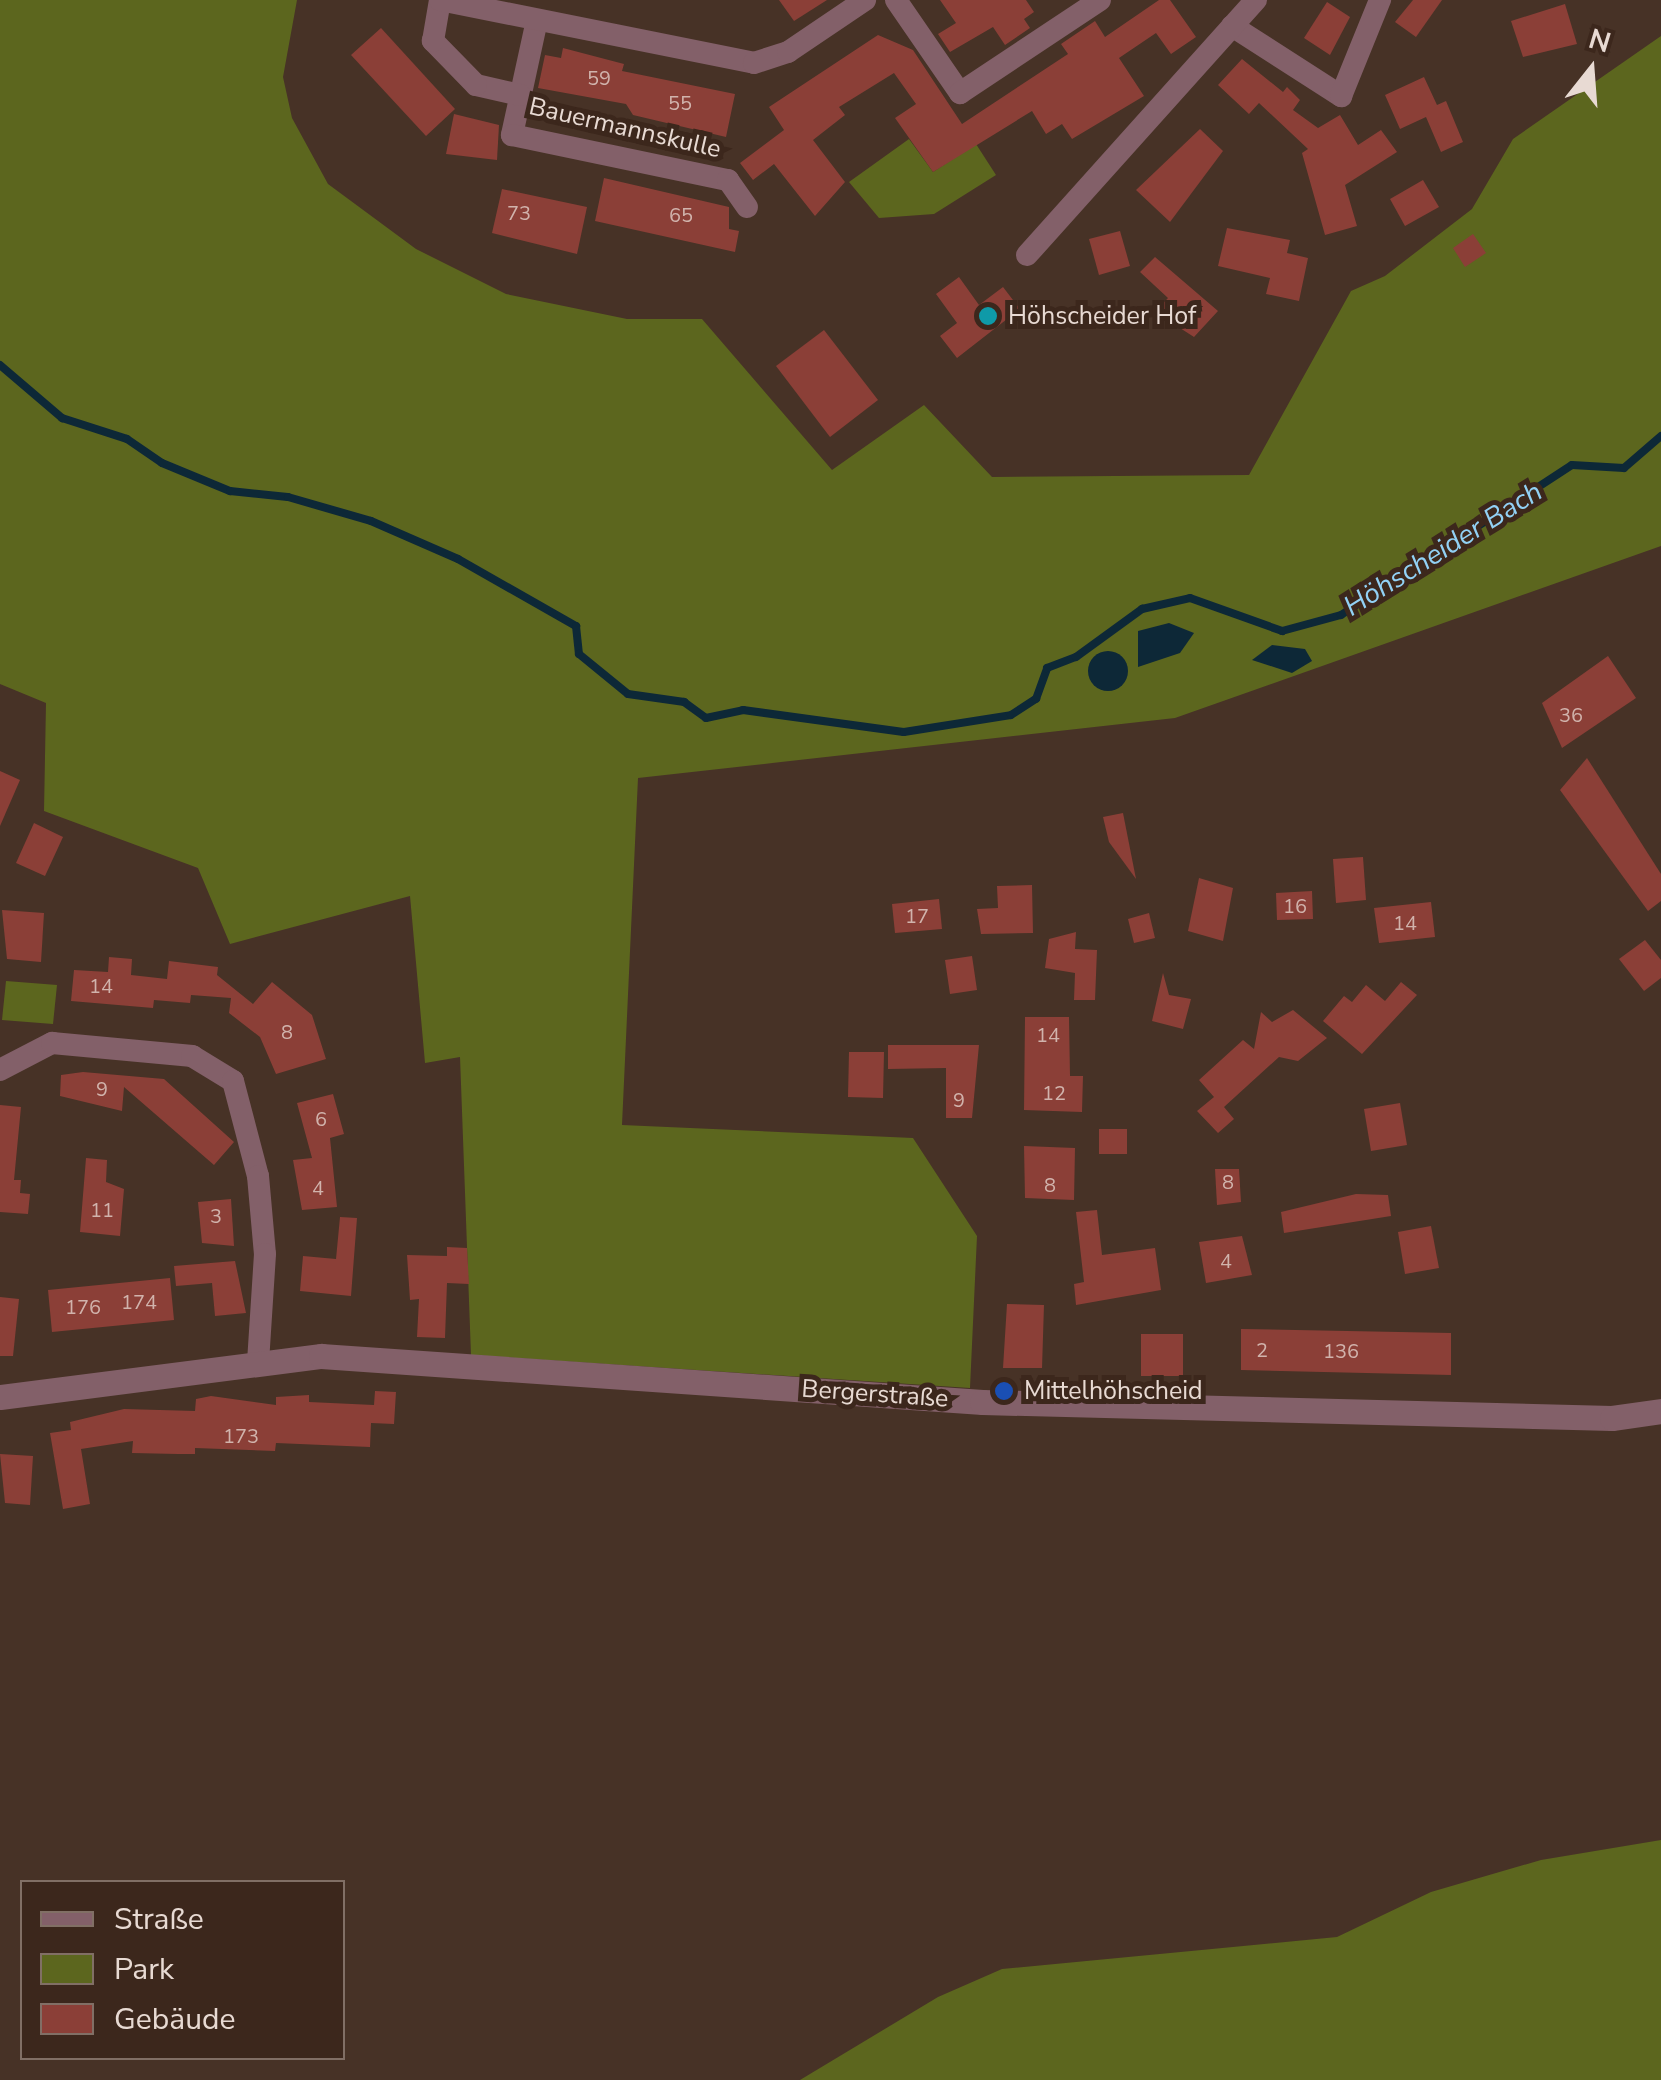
<!DOCTYPE html>
<meta charset="utf-8">
<style>
body{margin:0}
#map{position:relative;width:1661px;height:2080px;overflow:hidden;background:#473226;font-family:"Nunito Sans",sans-serif}
div>[style]{position:absolute}
[style*='--x']{left:calc(var(--x)*1px);top:calc(var(--y)*1px);width:calc(var(--w)*1px);rotate:calc(var(--a)*1deg)}
.green>*{inset:0;background:#5c661e}
.water>*{inset:0;background:#0d2837}
.round{border-radius:50%}
.stream>*{height:8px;margin:-4px;padding:0 4px;transform-origin:4px;border-radius:4px;background:#0d2837}
.building>*{inset:0;background:#8b3f37}
.minor>*{height:22px;margin:-11px;padding:0 11px;transform-origin:11px;border-radius:11px;background:#836069}
.tertiary>*{height:25px;margin:-12.5px;padding:0 12.5px;transform-origin:12.5px;border-radius:12.5px;background:#836069}
.dots>*{width:28px;height:28px;translate:-50% -50%;box-sizing:border-box;border:5px solid #3c271c;border-radius:50%}
span{translate:-50% -50%;white-space:nowrap;text-align:center;line-height:1.15;-webkit-text-stroke:10px #3c271c;paint-order:stroke}
.number-label{font-size:20px;color:#d1b3ac}
.number-label span{-webkit-text-stroke-width:0}
.street-label{font-size:25px;color:#e8dad3}
.poi-label{font-size:25px;color:#e8dad3}
.left{translate:0 -50%;text-align:left}
.water-label{font-size:28px;color:#92d1f5;font-style:italic}
.legend{position:absolute;left:20px;top:1880px;width:325px;height:180px;box-sizing:border-box;background:#3c271c;border:2px solid #816f65;margin:0;padding:12px 18px;list-style:none;font-size:30px;color:#e8dad3}
.legend li{display:flex;align-items:center;gap:20px;height:50px}
.legend b{width:50px;border:2px solid #816f65}
.north{position:absolute;left:1541px;top:20px;width:100px;height:100px;-webkit-text-stroke:8px #3c271c;paint-order:stroke;rotate:17deg;font-size:28px;font-weight:700;line-height:40px;text-align:center;color:#e8dad3}
.north::after{content:'';display:block;margin:auto;width:35px;height:45px;background:#e8dad3;clip-path:polygon(50% 0,100% 100%,50% 72%,0 100%)}
</style>
<div id="map">
<div class="green">
<i style="clip-path:polygon(0 0,297px 0,283px 77px,292px 118px,328px 184px,416px 249px,506px 294px,627px 319px,702px 319px,832px 470px,924px 405px,992px 477px,1249px 475px,1351px 291px,1385px 276px,1472px 209px,1513px 139px,1661px 36px,1661px 546px,1175px 718px,638px 778px,622px 1125px,913px 1138px,977px 1236px,970px 1388px,471px 1355px,460px 1057px,425px 1063px,410px 896px,230px 944px,198px 868px,44px 811px,46px 703px,0 684px)"></i>
<i style="clip-path:polygon(909px 139px,933px 172px,976px 144px,996px 175px,934px 214px,879px 218px,849px 182px)"></i>
<i style="clip-path:polygon(6px 981px,57px 985px,53px 1024px,2px 1020px)"></i>
<i style="clip-path:polygon(1661px 1840px,1661px 2080px,800px 2080px,938px 1997px,1002px 1969px,1337px 1937px,1431px 1892px,1541px 1860px)"></i>
</div>
<div class="water">
<i style="clip-path:polygon(1169px 623px,1194px 633px,1180px 653px,1138px 667px,1138px 631px)"></i>
<i style="clip-path:polygon(1272px 645px,1305px 649px,1312px 661px,1292px 673px,1252px 660px)"></i>
<i class="round" style="left:1088px;top:651px;width:40px;height:40px"></i>
</div>
<div class="stream">
<i style="--x:0;--y:365;--w:82;--a:40.5"></i>
<i style="--x:62;--y:418;--w:68;--a:17.9"></i>
<i style="--x:127;--y:439;--w:42;--a:34.4"></i>
<i style="--x:162;--y:463;--w:74;--a:22.4"></i>
<i style="--x:230;--y:491;--w:58;--a:5.9"></i>
<i style="--x:288;--y:497;--w:86;--a:16.1"></i>
<i style="--x:371;--y:521;--w:95;--a:23.6"></i>
<i style="--x:458;--y:559;--w:136;--a:29.6"></i>
<i style="--x:576;--y:626;--w:28;--a:84"></i>
<i style="--x:579;--y:654;--w:63;--a:39.2"></i>
<i style="--x:628;--y:694;--w:57;--a:8.1"></i>
<i style="--x:684;--y:702;--w:27;--a:36"></i>
<i style="--x:706;--y:718;--w:38;--a:-12"></i>
<i style="--x:743;--y:710;--w:162;--a:7.8"></i>
<i style="--x:904;--y:732;--w:108;--a:-9"></i>
<i style="--x:1011;--y:715;--w:30;--a:-33"></i>
<i style="--x:1036;--y:699;--w:33;--a:-70"></i>
<i style="--x:1047;--y:668;--w:31;--a:-21"></i>
<i style="--x:1076;--y:657;--w:82;--a:-36"></i>
<i style="--x:1142;--y:609;--w:49;--a:-12.9"></i>
<i style="--x:1190;--y:598;--w:98;--a:19.7"></i>
<i style="--x:1282;--y:631;--w:61;--a:-15.2"></i>
<i style="--x:1341;--y:615;--w:275;--a:-33"></i>
<i style="--x:1572;--y:465;--w:52;--a:3.3"></i>
<i style="--x:1624;--y:468;--w:49;--a:-40.9"></i>
</div>
<div class="building">
<i style="clip-path:polygon(779px 0,827px 0,794px 21px)"></i>
<i style="clip-path:polygon(940px 0,1026px 0,1034px 12px,1024px 19px,1030px 28px,1005px 45px,993px 27px,950px 52px,938px 34px,956px 23px)"></i>
<i style="clip-path:polygon(1159px 0,1170px 0,1196px 37px,1171px 54px,1156px 33px,1119px 58px,1144px 96px,1072px 139px,1062px 124px,1046px 134px,1032px 111px,933px 172px,895px 118px,916px 104px,894px 73px,839px 107px,845px 115px,813px 140px,845px 182px,815px 216px,774px 164px,753px 180px,740px 163px,784px 130px,769px 107px,878px 35px,913px 50px,962px 124px,1068px 54px,1061px 44px,1095px 21px,1105px 37px)"></i>
<i style="clip-path:polygon(1413px 0,1442px 0,1416px 37px,1395px 22px)"></i>
<i style="clip-path:polygon(1327px 2px,1350px 17px,1330px 55px,1304px 38px)"></i>
<i style="clip-path:polygon(1565px 4px,1577px 44px,1523px 57px,1511px 21px)"></i>
<i style="clip-path:polygon(381px 28px,455px 109px,426px 136px,351px 55px)"></i>
<i style="clip-path:polygon(563px 48px,624px 64px,622px 71px,735px 94px,726px 137px,633px 115px,626px 104px,538px 88px,545px 55px,561px 58px)"></i>
<i style="clip-path:polygon(1242px 59px,1283px 92px,1287px 87px,1300px 100px,1293px 110px,1318px 128px,1340px 115px,1358px 145px,1381px 130px,1397px 152px,1345px 185px,1357px 226px,1325px 235px,1302px 153px,1308px 149px,1259px 103px,1249px 114px,1218px 85px)"></i>
<i style="clip-path:polygon(1424px 77px,1437px 105px,1446px 101px,1463px 142px,1441px 152px,1426px 117px,1400px 129px,1385px 95px)"></i>
<i style="clip-path:polygon(454px 114px,499px 125px,497px 160px,446px 154px)"></i>
<i style="clip-path:polygon(1200px 129px,1223px 151px,1170px 222px,1136px 190px)"></i>
<i style="clip-path:polygon(604px 178px,729px 207px,729px 229px,739px 231px,735px 252px,595px 221px)"></i>
<i style="clip-path:polygon(1423px 180px,1439px 207px,1405px 226px,1390px 199px)"></i>
<i style="clip-path:polygon(502px 189px,587px 207px,577px 254px,492px 233px)"></i>
<i style="clip-path:polygon(1227px 228px,1290px 240px,1287px 253px,1308px 258px,1299px 301px,1266px 294px,1270px 278px,1218px 266px)"></i>
<i style="clip-path:polygon(1120px 231px,1130px 266px,1099px 275px,1089px 239px)"></i>
<i style="clip-path:polygon(1473px 234px,1486px 253px,1465px 267px,1453px 248px)"></i>
<i style="clip-path:polygon(1155px 257px,1218px 311px,1194px 337px,1155px 312px,1168px 298px,1140px 272px)"></i>
<i style="clip-path:polygon(959px 277px,979px 305px,1003px 287px,1020px 309px,957px 358px,940px 336px,957px 323px,936px 294px)"></i>
<i style="clip-path:polygon(824px 330px,878px 400px,830px 437px,776px 366px)"></i>
<i style="clip-path:polygon(1608px 656px,1636px 698px,1562px 748px,1542px 703px)"></i>
<i style="clip-path:polygon(1587px 758px,1661px 874px,1661px 901px,1648px 911px,1560px 790px)"></i>
<i style="clip-path:polygon(0 771px,20px 780px,0 826px)"></i>
<i style="clip-path:polygon(1123px 813px,1136px 879px,1109px 842px,1103px 817px)"></i>
<i style="clip-path:polygon(34px 823px,63px 837px,45px 876px,16px 863px)"></i>
<i style="clip-path:polygon(1363px 857px,1366px 900px,1336px 903px,1333px 859px)"></i>
<i style="clip-path:polygon(1199px 878px,1233px 888px,1223px 941px,1188px 931px)"></i>
<i style="clip-path:polygon(1032px 885px,1033px 933px,981px 934px,977px 909px,998px 908px,997px 886px)"></i>
<i style="clip-path:polygon(1312px 891px,1313px 919px,1277px 920px,1276px 893px)"></i>
<i style="clip-path:polygon(939px 899px,942px 929px,895px 933px,892px 904px)"></i>
<i style="clip-path:polygon(1431px 902px,1435px 937px,1379px 943px,1374px 908px)"></i>
<i style="clip-path:polygon(2px 910px,44px 913px,41px 962px,7px 959px)"></i>
<i style="clip-path:polygon(1149px 913px,1155px 938px,1134px 943px,1128px 919px)"></i>
<i style="clip-path:polygon(1076px 932px,1075px 949px,1097px 950px,1095px 1000px,1074px 1000px,1075px 973px,1045px 968px,1049px 939px)"></i>
<i style="clip-path:polygon(1645px 940px,1661px 960px,1661px 978px,1644px 991px,1619px 959px)"></i>
<i style="clip-path:polygon(972px 956px,977px 990px,950px 994px,945px 960px)"></i>
<i style="clip-path:polygon(109px 957px,132px 959px,131px 975px,167px 979px,169px 961px,218px 967px,217px 975px,253px 1004px,272px 982px,312px 1015px,326px 1059px,276px 1074px,260px 1037px,229px 1013px,231px 998px,191px 995px,190px 1003px,154px 1000px,153px 1008px,71px 1001px,74px 970px,108px 972px)"></i>
<i style="clip-path:polygon(1163px 973px,1169px 995px,1191px 999px,1183px 1029px,1152px 1021px)"></i>
<i style="clip-path:polygon(1401px 982px,1417px 995px,1362px 1054px,1323px 1021px,1344px 996px,1352px 1002px,1366px 985px,1385px 1001px)"></i>
<i style="clip-path:polygon(1293px 1010px,1327px 1038px,1298px 1061px,1279px 1057px,1224px 1107px,1234px 1119px,1218px 1133px,1197px 1111px,1214px 1097px,1199px 1080px,1243px 1040px,1254px 1049px,1261px 1012px,1272px 1022px)"></i>
<i style="clip-path:polygon(1025px 1017px,1069px 1017px,1070px 1076px,1083px 1076px,1082px 1112px,1024px 1110px)"></i>
<i style="clip-path:polygon(888px 1045px,979px 1045px,972px 1118px,946px 1118px,946px 1068px,888px 1069px)"></i>
<i style="clip-path:polygon(849px 1052px,884px 1052px,883px 1098px,848px 1097px)"></i>
<i style="clip-path:polygon(83px 1072px,164px 1079px,234px 1142px,214px 1165px,124px 1087px,122px 1111px,60px 1096px,61px 1075px)"></i>
<i style="clip-path:polygon(333px 1094px,344px 1134px,330px 1138px,337px 1207px,302px 1210px,293px 1160px,312px 1158px,297px 1103px)"></i>
<i style="clip-path:polygon(1400px 1103px,1407px 1145px,1371px 1151px,1364px 1109px)"></i>
<i style="clip-path:polygon(0 1105px,21px 1107px,14px 1180px,21px 1180px,20px 1193px,30px 1194px,28px 1214px,0 1212px)"></i>
<i style="clip-path:polygon(1099px 1129px,1127px 1129px,1127px 1154px,1099px 1154px)"></i>
<i style="clip-path:polygon(1024px 1146px,1075px 1148px,1074px 1200px,1025px 1198px)"></i>
<i style="clip-path:polygon(86px 1158px,107px 1160px,106px 1182px,124px 1189px,120px 1236px,80px 1232px)"></i>
<i style="clip-path:polygon(1215px 1169px,1239px 1169px,1241px 1202px,1217px 1205px)"></i>
<i style="clip-path:polygon(1356px 1194px,1388px 1195px,1391px 1216px,1284px 1233px,1281px 1212px)"></i>
<i style="clip-path:polygon(231px 1199px,234px 1246px,202px 1243px,198px 1202px)"></i>
<i style="clip-path:polygon(1097px 1210px,1102px 1255px,1155px 1248px,1161px 1290px,1076px 1305px,1074px 1284px,1084px 1282px,1076px 1212px)"></i>
<i style="clip-path:polygon(340px 1217px,357px 1218px,351px 1296px,300px 1291px,303px 1256px,336px 1259px)"></i>
<i style="clip-path:polygon(1431px 1226px,1439px 1268px,1405px 1274px,1398px 1232px)"></i>
<i style="clip-path:polygon(1242px 1236px,1252px 1275px,1206px 1283px,1199px 1242px)"></i>
<i style="clip-path:polygon(447px 1247px,467px 1248px,469px 1284px,447px 1283px,445px 1338px,417px 1337px,419px 1299px,410px 1300px,407px 1255px,447px 1256px)"></i>
<i style="clip-path:polygon(235px 1261px,246px 1313px,215px 1316px,212px 1283px,176px 1286px,174px 1266px)"></i>
<i style="clip-path:polygon(170px 1278px,174px 1320px,52px 1332px,48px 1290px)"></i>
<i style="clip-path:polygon(0 1297px,19px 1299px,13px 1356px,0 1356px)"></i>
<i style="clip-path:polygon(1007px 1304px,1044px 1305px,1042px 1368px,1003px 1368px)"></i>
<i style="clip-path:polygon(1241px 1329px,1451px 1333px,1451px 1375px,1241px 1370px)"></i>
<i style="clip-path:polygon(1141px 1334px,1183px 1334px,1183px 1376px,1141px 1376px)"></i>
<i style="clip-path:polygon(375px 1391px,396px 1392px,394px 1424px,371px 1423px,370px 1447px,276px 1443px,275px 1451px,195px 1448px,195px 1454px,178px 1454px,132px 1453px,133px 1441px,81px 1449px,90px 1504px,63px 1509px,50px 1433px,71px 1430px,70px 1422px,124px 1409px,195px 1411px,196px 1399px,211px 1396px,276px 1405px,276px 1397px,309px 1395px,309px 1402px,374px 1405px)"></i>
<i style="clip-path:polygon(0 1454px,33px 1456px,30px 1505px,5px 1503px)"></i>
</div>
<div class="minor">
<i style="--x:896;--y:0;--w:113;--a:55.5"></i>
<i style="--x:960;--y:93;--w:168;--a:-33.6"></i>
<i style="--x:537;--y:20;--w:118;--a:102.3"></i>
<i style="--x:512;--y:135;--w:221;--a:11.8"></i>
<i style="--x:728;--y:180;--w:33;--a:55"></i>
<i style="--x:1232;--y:26;--w:130;--a:32.7"></i>
<i style="--x:1341;--y:96;--w:104;--a:-67.9"></i>
<i style="--x:520;--y:95;--w:45;--a:-167.2"></i>
<i style="--x:476;--y:85;--w:62;--a:-134.3"></i>
<i style="--x:433;--y:41;--w:42;--a:-80.3"></i>
<i style="--x:440;--y:0;--w:320;--a:11.3"></i>
<i style="--x:754;--y:63;--w:36;--a:-18"></i>
<i style="--x:788;--y:52;--w:93;--a:-34"></i>
<i style="--x:1027;--y:255;--w:343;--a:-48.1"></i>
<i style="--x:0;--y:1070;--w:59;--a:-27.4"></i>
<i style="--x:52;--y:1043;--w:141;--a:5.3"></i>
<i style="--x:192;--y:1056;--w:48;--a:31.4"></i>
<i style="--x:233;--y:1081;--w:98;--a:75.3"></i>
<i style="--x:258;--y:1176;--w:78;--a:84.9"></i>
<i style="--x:265;--y:1254;--w:107;--a:93.7"></i>
</div>
<div class="tertiary">
<i style="--x:0;--y:1397;--w:324;--a:-7.3"></i>
<i style="--x:321;--y:1356;--w:663;--a:3.98"></i>
<i style="--x:982;--y:1402;--w:630;--a:1.45"></i>
<i style="--x:1612;--y:1418;--w:49;--a:-8.1"></i>
</div>
<div class="dots">
<i style="left:988px;top:316px;background:#0f9aa8"></i>
<i style="left:1004px;top:1391px;background:#1a4fb4"></i>
</div>
<div class="number-label">
<span style="left:599px;top:78px">59</span>
<span style="left:680px;top:103px">55</span>
<span style="left:519px;top:213px">73</span>
<span style="left:681px;top:215px">65</span>
<span style="left:1571px;top:715px">36</span>
<span style="left:1295px;top:906px">16</span>
<span style="left:917px;top:916px">17</span>
<span style="left:1405px;top:923px">14</span>
<span style="left:101px;top:986px">14</span>
<span style="left:287px;top:1032px">8</span>
<span style="left:1048px;top:1035px">14</span>
<span style="left:102px;top:1089px">9</span>
<span style="left:1054px;top:1093px">12</span>
<span style="left:959px;top:1100px">9</span>
<span style="left:321px;top:1119px">6</span>
<span style="left:1228px;top:1182px">8</span>
<span style="left:1050px;top:1185px">8</span>
<span style="left:318px;top:1188px">4</span>
<span style="left:102px;top:1210px">11</span>
<span style="left:216px;top:1216px">3</span>
<span style="left:1226px;top:1261px">4</span>
<span style="left:139px;top:1302px">174</span>
<span style="left:83px;top:1307px">176</span>
<span style="left:1262px;top:1350px">2</span>
<span style="left:1341px;top:1351px">136</span>
<span style="left:241px;top:1436px">173</span>
</div>
<div class="street-label">
<span style="left:625px;top:128px;rotate:13deg">Bauermannskulle</span>
<span style="left:875px;top:1394px;rotate:4deg">Bergerstraße</span>
</div>
<div class="poi-label">
<span class="left" style="left:1008px;top:316px">Höhscheider Hof</span>
<span class="left" style="left:1024px;top:1391px">Mittelhöhscheid</span>
</div>
<div class="water-label">
<span style="left:1443px;top:549px;rotate:-32deg">Höhscheider Bach</span>
</div>
<ul class="legend">
<li><b style="height:12px;background:#836069"></b>Straße</li>
<li><b style="height:28px;background:#5c661e"></b>Park</li>
<li><b style="height:28px;background:#8b3f37"></b>Gebäude</li>
</ul>
<div class="north">N</div>
</div>
